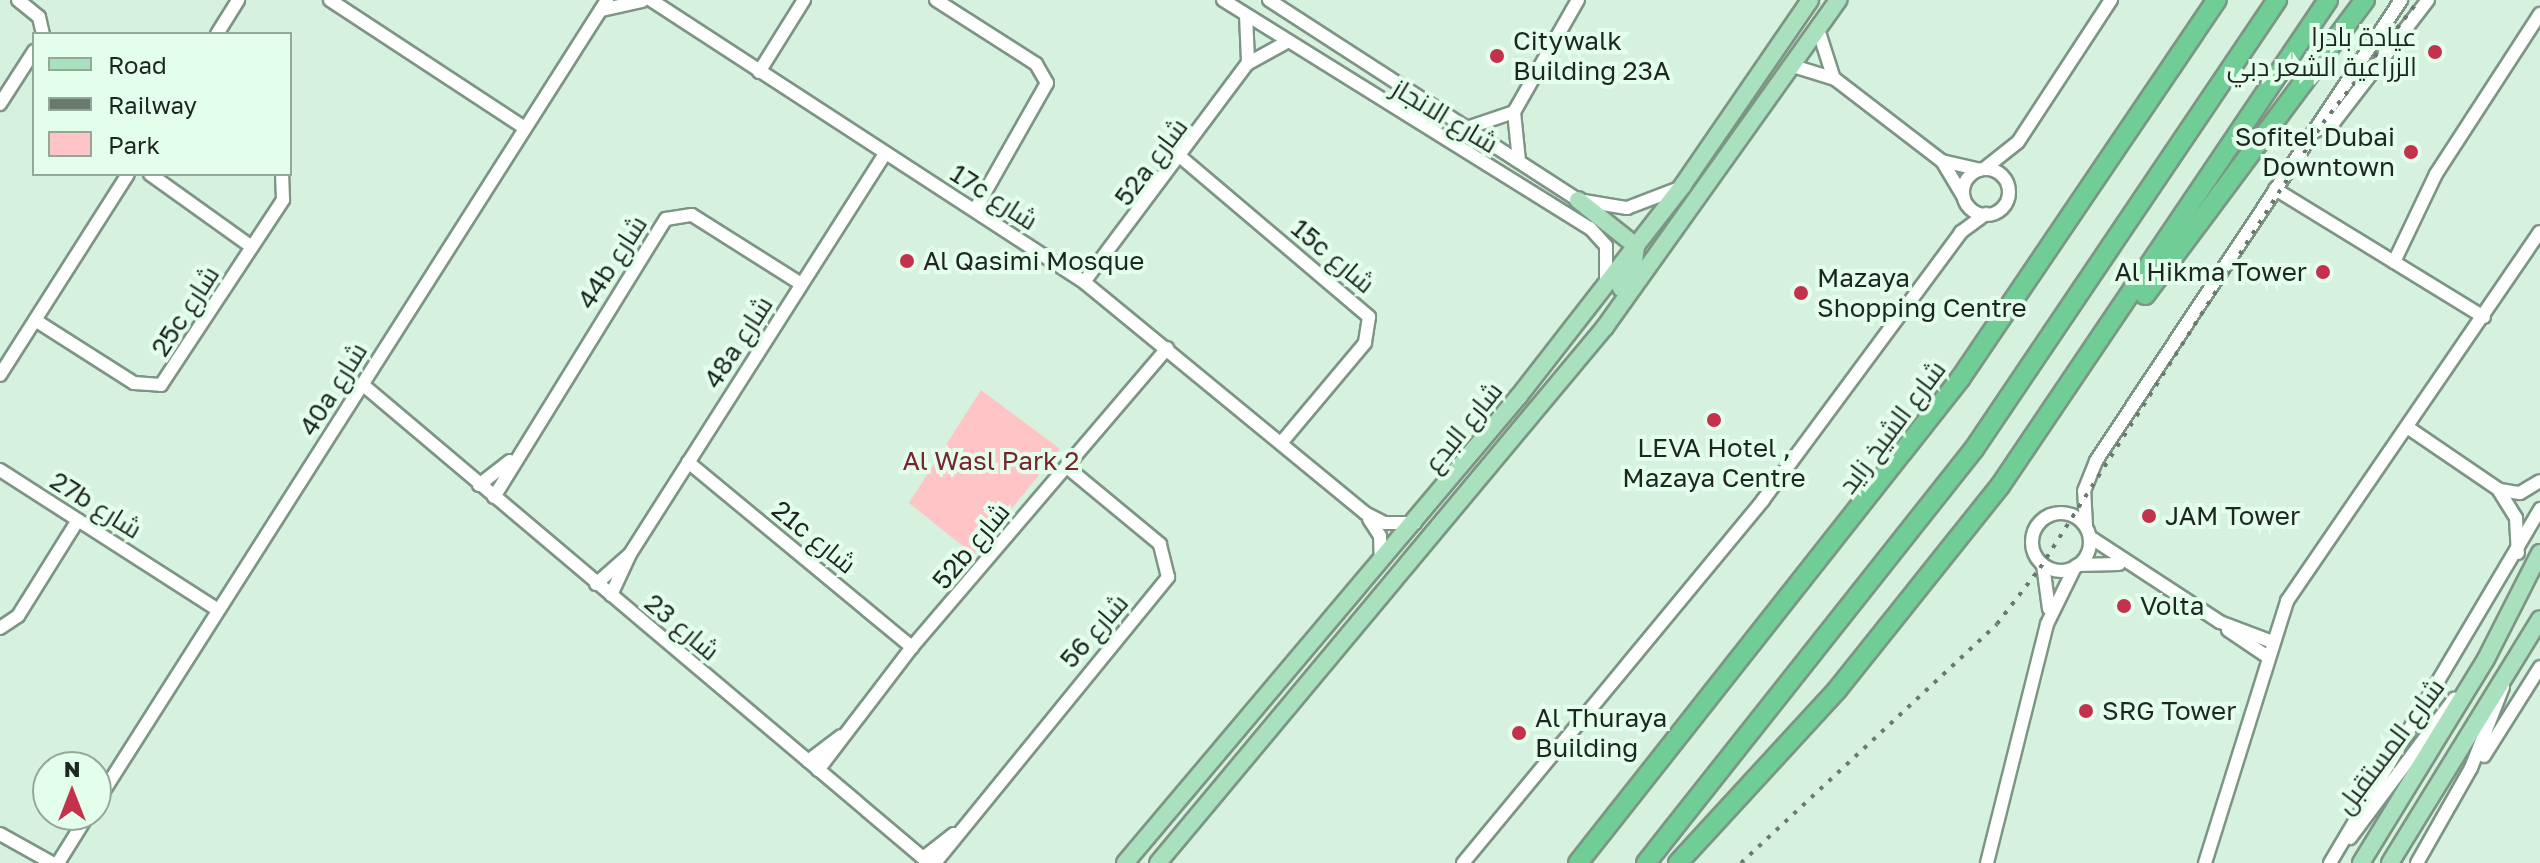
<!DOCTYPE html>
<meta charset="utf-8">
<style>
body{margin:0}
#map{position:relative;width:2540px;height:863px;overflow:hidden;background:#d7f1df;font-family:"Golos Text",Cairo,sans-serif}
div>[style]{position:absolute}
[style*='--x']{left:calc(var(--x)*1px);top:calc(var(--y)*1px);width:calc(var(--w)*1px);rotate:calc(var(--a)*1deg)}
.green>*{inset:0;background:#fec4c6}
.roads{filter:drop-shadow(2px 0 #7d9585) drop-shadow(-2px 0 #7d9585) drop-shadow(0 2px #7d9585) drop-shadow(0 -2px #7d9585)}
.minor>*{height:12px;margin:-6px;padding:0 6px;transform-origin:6px;border-radius:6px;background:#fff}
.minor>.ring{margin:-6px;padding:0;box-sizing:content-box;background:none;border:12px solid #fff;border-radius:50%}
.major>*{height:16px;margin:-8px;padding:0 8px;transform-origin:8px;border-radius:8px;background:#a9e1bf}
.highway>*{height:18px;margin:-9px;padding:0 9px;transform-origin:9px;border-radius:9px;background:#70cd95}
.rail>*{height:4px;margin-top:-2px;transform-origin:0;background:repeating-linear-gradient(90deg,#69796e 0 4px,transparent 0 12px)}
.dots>*{width:22px;height:22px;translate:-50% -50%;box-sizing:border-box;border:4px solid #e4feec;border-radius:50%}
span{translate:-50% -50%;white-space:nowrap;text-align:center;line-height:1.15;-webkit-text-stroke:8px #e4feec;paint-order:stroke}
.poi-label{font-size:26px;color:#1d2720}
.right{translate:-100% -50%;text-align:right}
.left{translate:0 -50%;text-align:left}
.street-label{font-size:26px;color:#1d2720}
.park-label{font-size:26px;color:#772630}
.legend{position:absolute;left:32px;top:32px;width:260px;height:144px;box-sizing:border-box;background:#e4feec;border:2px solid #94a89a;margin:0;padding:10px 14px;list-style:none;font-size:24px;color:#1d2720}
.legend li{display:flex;align-items:center;gap:16px;height:40px}
.legend b{width:40px;border:2px solid #94a89a}
.north{position:absolute;left:32px;top:751px;width:80px;height:80px;box-sizing:border-box;background:#e4feec;border:2px solid #94a89a;border-radius:50%;rotate:0deg;font-size:22px;font-weight:700;line-height:32px;text-align:center;color:#1d2720}
.north::after{content:'';display:block;margin:auto;width:28px;height:36px;background:#c3324a;clip-path:polygon(50% 0,100% 100%,50% 72%,0 100%)}
</style>
<div id="map">
<div class="green">
<i style="clip-path:polygon(981px 390px,1060px 449px,974px 555px,909px 503px)"></i>
</div>
<div class="roads">
<div class="minor">
<i style="--x:18;--y:0;--w:27;--a:39"></i>
<i style="--x:39;--y:17;--w:17;--a:77"></i>
<i style="--x:330;--y:0;--w:233;--a:33.3"></i>
<i style="--x:651;--y:0;--w:517;--a:33.07"></i>
<i style="--x:1084;--y:282;--w:364;--a:39.4"></i>
<i style="--x:1365;--y:513;--w:22;--a:27"></i>
<i style="--x:1385;--y:523;--w:30;--a:0"></i>
<i style="--x:936;--y:0;--w:119;--a:32.6"></i>
<i style="--x:1036;--y:64;--w:22;--a:60"></i>
<i style="--x:1047;--y:83;--w:146;--a:119.6"></i>
<i style="--x:1223;--y:0;--w:432;--a:31.9"></i>
<i style="--x:1590;--y:228;--w:24;--a:48"></i>
<i style="--x:1606;--y:246;--w:35;--a:90"></i>
<i style="--x:1269;--y:0;--w:368;--a:32.9"></i>
<i style="--x:1578;--y:200;--w:50;--a:9.3"></i>
<i style="--x:1627;--y:208;--w:53;--a:-20.8"></i>
<i style="--x:601;--y:10;--w:42;--a:-12.4"></i>
<i style="--x:1246;--y:15;--w:46;--a:87.5"></i>
<i style="--x:1818;--y:29;--w:49;--a:72.3"></i>
<i style="--x:217;--y:34;--w:40;--a:-58"></i>
<i style="--x:1793;--y:66;--w:44;--a:17.2"></i>
<i style="--x:1835;--y:79;--w:135;--a:37.5"></i>
<i style="--x:1942;--y:161;--w:39;--a:13"></i>
<i style="--x:759;--y:72;--w:85;--a:-58"></i>
<i style="--x:0;--y:104;--w:63;--a:-57.3"></i>
<i style="--x:1467;--y:128;--w:50;--a:-18.8"></i>
<i style="--x:2313;--y:132;--w:23;--a:-25"></i>
<i style="--x:2334;--y:122;--w:154;--a:-52.4"></i>
<i style="--x:1183;--y:159;--w:244;--a:40.3"></i>
<i style="--x:1369;--y:317;--w:26;--a:99"></i>
<i style="--x:1365;--y:343;--w:131;--a:130"></i>
<i style="--x:1519;--y:161;--w:49;--a:-95.8"></i>
<i style="--x:1514;--y:112;--w:129;--a:-60.3"></i>
<i style="--x:1942;--y:161;--w:41;--a:59"></i>
<i style="--x:1984;--y:169;--w:43;--a:-38.5"></i>
<i style="--x:2018;--y:142;--w:170;--a:-56.8"></i>
<i class="ring" style="left:1963px;top:169px;width:34px;height:34px"></i>
<i style="--x:150;--y:174;--w:125;--a:35.6"></i>
<i style="--x:2275;--y:189;--w:245;--a:31.5"></i>
<i style="--x:2394;--y:262;--w:98;--a:-64.5"></i>
<i style="--x:2436;--y:174;--w:191;--a:-57"></i>
<i style="--x:1084;--y:282;--w:272;--a:-53.2"></i>
<i style="--x:1247;--y:64;--w:46;--a:-28.8"></i>
<i style="--x:35;--y:320;--w:117;--a:32.5"></i>
<i style="--x:134;--y:383;--w:27;--a:4"></i>
<i style="--x:161;--y:385;--w:222;--a:-56.6"></i>
<i style="--x:283;--y:200;--w:26;--a:-92"></i>
<i style="--x:0;--y:375;--w:238;--a:-57.5"></i>
<i style="--x:362;--y:384;--w:742;--a:40.19"></i>
<i style="--x:2410;--y:429;--w:107;--a:34.3"></i>
<i style="--x:2498;--y:489;--w:34;--a:58"></i>
<i style="--x:2516;--y:518;--w:35;--a:87"></i>
<i style="--x:688;--y:462;--w:291;--a:39.6"></i>
<i style="--x:0;--y:470;--w:259;--a:32.7"></i>
<i style="--x:479;--y:485;--w:39;--a:-38"></i>
<i style="--x:2500;--y:490;--w:20;--a:9"></i>
<i style="--x:2520;--y:493;--w:23;--a:-31"></i>
<i style="--x:494;--y:497;--w:327;--a:-58.3"></i>
<i style="--x:666;--y:219;--w:26;--a:-9"></i>
<i style="--x:692;--y:215;--w:129;--a:32.3"></i>
<i class="ring" style="left:2032px;top:513px;width:46px;height:46px"></i>
<i style="--x:1369;--y:519;--w:20;--a:57"></i>
<i style="--x:1380;--y:536;--w:25;--a:88"></i>
<i style="--x:2086;--y:526;--w:35;--a:-93"></i>
<i style="--x:2084;--y:491;--w:32;--a:-68"></i>
<i style="--x:2096;--y:461;--w:553;--a:-56.51"></i>
<i style="--x:2090;--y:537;--w:155;--a:33.2"></i>
<i style="--x:2220;--y:622;--w:53;--a:20.8"></i>
<i style="--x:2043;--y:565;--w:44;--a:82.2"></i>
<i style="--x:2078;--y:565;--w:41;--a:-1.4"></i>
<i style="--x:596;--y:584;--w:45;--a:-41.4"></i>
<i style="--x:611;--y:595;--w:45;--a:-65.1"></i>
<i style="--x:630;--y:554;--w:474;--a:-57.5"></i>
<i style="--x:0;--y:628;--w:22;--a:-34"></i>
<i style="--x:18;--y:616;--w:113;--a:-58"></i>
<i style="--x:2228;--y:630;--w:45;--a:34"></i>
<i style="--x:2484;--y:756;--w:105;--a:-57.8"></i>
<i style="--x:808;--y:761;--w:41;--a:-37.1"></i>
<i style="--x:818;--y:770;--w:155;--a:-52.6"></i>
<i style="--x:912;--y:647;--w:393;--a:-49.5"></i>
<i style="--x:96;--y:803;--w:952;--a:-57.53"></i>
<i style="--x:0;--y:834;--w:60;--a:29.1"></i>
<i style="--x:2350;--y:838;--w:174;--a:-53.2"></i>
<i style="--x:923;--y:858;--w:39;--a:-38"></i>
<i style="--x:58;--y:863;--w:57;--a:-58"></i>
<i style="--x:935;--y:863;--w:369;--a:-50.8"></i>
<i style="--x:1168;--y:577;--w:34;--a:-104"></i>
<i style="--x:1160;--y:544;--w:121;--a:-140.4"></i>
<i style="--x:1463;--y:863;--w:471;--a:-50.4"></i>
<i style="--x:1763;--y:500;--w:333;--a:-53.5"></i>
<i style="--x:1961;--y:232;--w:31;--a:-36"></i>
<i style="--x:1987;--y:863;--w:246;--a:-75.9"></i>
<i style="--x:2047;--y:624;--w:64;--a:-63.8"></i>
<i style="--x:2205;--y:863;--w:275;--a:-72.6"></i>
<i style="--x:2287;--y:601;--w:447;--a:-55.6"></i>
<i style="--x:2330;--y:863;--w:412;--a:-59.3"></i>
<i style="--x:2417;--y:863;--w:109;--a:-60.4"></i>
<i style="--x:2471;--y:768;--w:87;--a:-68.4"></i>
</div>
<div class="major">
<i style="--x:1578;--y:200;--w:74;--a:38.4"></i>
<i style="--x:1636;--y:246;--w:25;--a:97"></i>
<i style="--x:1633;--y:271;--w:21;--a:125"></i>
<i style="--x:1125;--y:863;--w:611;--a:-49.85"></i>
<i style="--x:1519;--y:396;--w:267;--a:-52.1"></i>
<i style="--x:1683;--y:185;--w:224;--a:-55.5"></i>
<i style="--x:1158;--y:863;--w:698;--a:-50.17"></i>
<i style="--x:1605;--y:327;--w:402;--a:-54.5"></i>
<i style="--x:2361;--y:863;--w:239;--a:-58.5"></i>
<i style="--x:2486;--y:659;--w:119;--a:-63"></i>
<i style="--x:2390;--y:863;--w:286;--a:-58.4"></i>
</div>
<div class="highway">
<i style="--x:2145;--y:295;--w:368;--a:-53.3"></i>
<i style="--x:1578;--y:863;--w:617;--a:-51.72"></i>
<i style="--x:1960;--y:379;--w:458;--a:-55.9"></i>
<i style="--x:1646;--y:863;--w:528;--a:-51.61"></i>
<i style="--x:1974;--y:449;--w:542;--a:-55.99"></i>
<i style="--x:1678;--y:863;--w:235;--a:-47.4"></i>
<i style="--x:1837;--y:690;--w:261;--a:-51.4"></i>
<i style="--x:2000;--y:486;--w:586;--a:-55.98"></i>
</div>
</div>
<div class="rail">
<i style="--x:1741;--y:863;--w:350;--a:-43"></i>
<i style="--x:1997;--y:624;--w:71;--a:-52.5"></i>
<i style="--x:2040;--y:568;--w:527;--a:-57.55"></i>
<i style="--x:2323;--y:123;--w:156;--a:-52"></i>
</div>
<div class="dots">
<i style="left:2435px;top:52px;background:#c3324a"></i>
<i style="left:1497px;top:56px;background:#c3324a"></i>
<i style="left:2411px;top:152px;background:#c3324a"></i>
<i style="left:907px;top:261px;background:#c3324a"></i>
<i style="left:2323px;top:272px;background:#c3324a"></i>
<i style="left:1801px;top:293px;background:#c3324a"></i>
<i style="left:1714px;top:420px;background:#c3324a"></i>
<i style="left:2149px;top:516px;background:#c3324a"></i>
<i style="left:2124px;top:606px;background:#c3324a"></i>
<i style="left:2086px;top:711px;background:#c3324a"></i>
<i style="left:1519px;top:733px;background:#c3324a"></i>
</div>
<div class="poi-label">
<span class="right" style="left:2417px;top:52px">عيادة بادرا<br>الزراعية الشعر دبي</span>
<span class="left" style="left:1513px;top:56px">Citywalk<br>Building 23A</span>
<span class="right" style="left:2395px;top:152px">Sofitel Dubai<br>Downtown</span>
<span class="left" style="left:923px;top:261px">Al Qasimi Mosque</span>
<span class="right" style="left:2307px;top:272px">Al Hikma Tower</span>
<span class="left" style="left:1817px;top:293px">Mazaya<br>Shopping Centre</span>
<span style="left:1714px;top:463px">LEVA Hotel ,<br>Mazaya Centre</span>
<span class="left" style="left:2165px;top:516px">JAM Tower</span>
<span class="left" style="left:2140px;top:606px">Volta</span>
<span class="left" style="left:2102px;top:711px">SRG Tower</span>
<span class="left" style="left:1535px;top:733px">Al Thuraya<br>Building</span>
</div>
<div class="street-label">
<span style="left:1445px;top:116px;rotate:31deg">شارع الانجاز</span>
<span style="left:1151px;top:162px;rotate:-53deg">52a شارع</span>
<span style="left:994px;top:197px;rotate:33deg">17c شارع</span>
<span style="left:1333px;top:256px;rotate:40deg">15c شارع</span>
<span style="left:612px;top:262px;rotate:-57deg">44b شارع</span>
<span style="left:185px;top:311px;rotate:-57deg">25c شارع</span>
<span style="left:738px;top:342px;rotate:-57deg">48a شارع</span>
<span style="left:333px;top:389px;rotate:-58deg">40a شارع</span>
<span style="left:1463px;top:427px;rotate:-51deg">شارع البدع</span>
<span style="left:1892px;top:427px;rotate:-53deg">شارع الشيخ زايد</span>
<span style="left:96px;top:505px;rotate:32deg">27b شارع</span>
<span style="left:814px;top:537px;rotate:39deg">21c شارع</span>
<span style="left:971px;top:546px;rotate:-50deg">52b شارع</span>
<span style="left:682px;top:627px;rotate:40deg">شارع 23</span>
<span style="left:1094px;top:631px;rotate:-49deg">شارع 56</span>
<span style="left:2390px;top:746px;rotate:-53deg">شارع المستقبل</span>
</div>
<div class="park-label">
<span style="left:991px;top:461px">Al Wasl Park 2</span>
</div>
<ul class="legend">
<li><b style="height:10px;background:#a9e1bf"></b>Road</li>
<li><b style="height:10px;background:#69796e"></b>Railway</li>
<li><b style="height:22px;background:#fec4c6"></b>Park</li>
</ul>
<div class="north">N</div>
</div>
